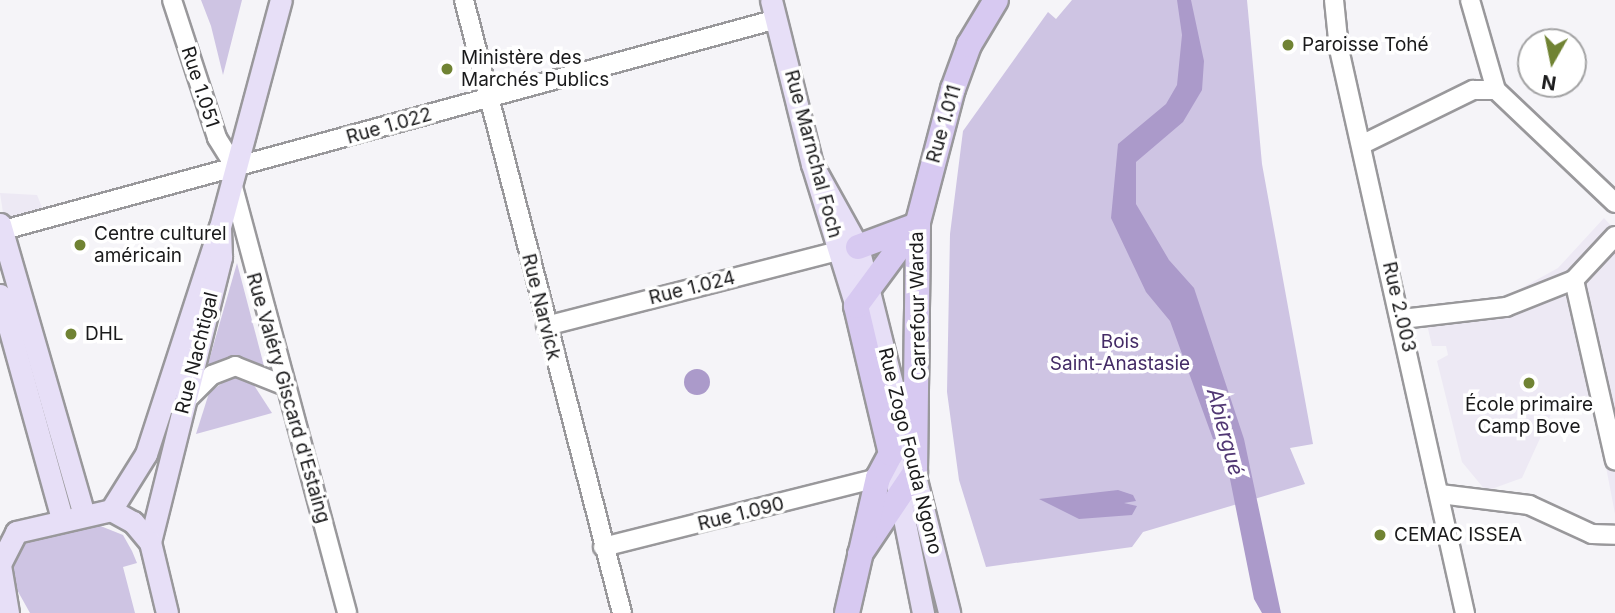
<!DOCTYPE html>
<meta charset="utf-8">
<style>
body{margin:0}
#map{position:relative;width:1615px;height:613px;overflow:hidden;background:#f5f4f8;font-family:Inter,sans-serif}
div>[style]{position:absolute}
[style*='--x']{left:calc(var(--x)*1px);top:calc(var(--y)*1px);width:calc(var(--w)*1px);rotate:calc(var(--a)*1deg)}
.built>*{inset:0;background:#ede9f4}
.green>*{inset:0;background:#cec4e3}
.water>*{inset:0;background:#ab9aca}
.round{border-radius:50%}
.roads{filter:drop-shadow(2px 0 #99989b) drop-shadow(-2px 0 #99989b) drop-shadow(0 2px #99989b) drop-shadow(0 -2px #99989b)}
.minor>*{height:18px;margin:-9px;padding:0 9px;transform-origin:9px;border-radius:9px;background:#fff}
.major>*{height:21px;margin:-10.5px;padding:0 10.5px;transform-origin:10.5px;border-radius:10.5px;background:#e7dff7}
.highway>*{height:24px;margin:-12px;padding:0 12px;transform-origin:12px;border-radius:12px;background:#d7c9f1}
.dots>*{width:19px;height:19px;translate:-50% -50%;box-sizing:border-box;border:4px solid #fff;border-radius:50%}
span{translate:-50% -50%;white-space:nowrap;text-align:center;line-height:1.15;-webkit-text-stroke:7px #fff;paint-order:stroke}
.poi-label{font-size:19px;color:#1a1a1b}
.left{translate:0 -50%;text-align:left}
.street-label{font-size:19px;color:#1a1a1b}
.park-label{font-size:19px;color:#442b66}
.water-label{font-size:21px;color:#503773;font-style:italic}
.north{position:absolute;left:1517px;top:28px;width:70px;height:70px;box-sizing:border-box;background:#fff;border:2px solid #a3a3a4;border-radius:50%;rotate:189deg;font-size:19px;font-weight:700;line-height:28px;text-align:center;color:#1a1a1b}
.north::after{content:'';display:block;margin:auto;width:24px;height:32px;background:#708333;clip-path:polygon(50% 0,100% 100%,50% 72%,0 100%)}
</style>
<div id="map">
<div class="built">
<i style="clip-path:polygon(0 193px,37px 195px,46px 217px,5px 226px)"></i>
<i style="clip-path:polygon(1604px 218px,1615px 230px,1615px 514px,1594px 404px,1552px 412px,1522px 478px,1486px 491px,1462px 462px,1437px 361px,1448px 355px,1446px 346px,1432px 346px,1426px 320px,1493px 304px,1558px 268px)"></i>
</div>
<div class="green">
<i style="clip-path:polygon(201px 0,242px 0,223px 75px,211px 26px)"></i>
<i style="clip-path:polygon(1072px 0,1247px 0,1262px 164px,1313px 444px,1290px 448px,1305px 484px,1143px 532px,1132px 547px,986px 567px,959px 480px,947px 392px,950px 234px,963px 131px,1048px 12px,1056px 19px)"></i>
<i style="clip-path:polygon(237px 263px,264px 366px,236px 355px,206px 371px)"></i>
<i style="clip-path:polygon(234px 374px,250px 379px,272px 413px,196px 434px,209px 393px)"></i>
<i style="clip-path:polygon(93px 523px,123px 535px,132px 551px,137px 563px,123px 567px,135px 613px,30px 613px,11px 579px,17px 552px,26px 543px)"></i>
</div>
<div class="water">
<i style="clip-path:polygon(1177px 0,1191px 0,1204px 61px,1202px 90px,1183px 122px,1136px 162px,1136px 204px,1169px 260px,1194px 288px,1244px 439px,1281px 613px,1262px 613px,1254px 599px,1222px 439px,1213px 439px,1170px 321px,1146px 292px,1111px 218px,1118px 144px,1166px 104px,1177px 85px,1182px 35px)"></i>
<i class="round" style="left:684px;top:369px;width:26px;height:26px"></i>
<i style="clip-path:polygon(1118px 490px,1133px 495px,1136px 501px,1124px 503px,1137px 506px,1132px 515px,1079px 519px,1039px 499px)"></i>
</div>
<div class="roads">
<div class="minor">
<i style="--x:172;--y:0;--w:145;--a:71.9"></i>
<i style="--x:217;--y:138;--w:36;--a:58"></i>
<i style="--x:464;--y:0;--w:633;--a:75.55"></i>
<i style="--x:1334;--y:0;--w:49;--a:84.2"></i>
<i style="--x:1339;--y:49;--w:578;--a:77.41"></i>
<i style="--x:1470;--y:0;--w:94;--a:73.9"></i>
<i style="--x:1496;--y:90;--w:164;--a:43.5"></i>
<i style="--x:1361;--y:145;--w:125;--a:-26.2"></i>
<i style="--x:1473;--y:90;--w:23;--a:0"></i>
<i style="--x:232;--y:183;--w:445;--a:75"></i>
<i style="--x:0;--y:231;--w:805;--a:-15.26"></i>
<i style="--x:1615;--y:236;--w:60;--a:133"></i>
<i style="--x:1574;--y:280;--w:185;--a:77.2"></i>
<i style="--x:1402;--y:319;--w:105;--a:-6.6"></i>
<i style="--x:1506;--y:307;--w:73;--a:-21.7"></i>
<i style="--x:546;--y:326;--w:302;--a:-14.4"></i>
<i style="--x:184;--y:403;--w:40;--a:-45"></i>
<i style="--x:212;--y:375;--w:25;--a:-21"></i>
<i style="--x:235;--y:366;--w:52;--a:21.6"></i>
<i style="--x:1440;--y:494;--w:90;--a:7"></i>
<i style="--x:1529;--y:505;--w:69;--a:24.7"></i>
<i style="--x:1592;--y:534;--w:23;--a:2"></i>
<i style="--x:603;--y:547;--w:284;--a:-14.1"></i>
</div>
<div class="major">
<i style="--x:771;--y:0;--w:169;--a:76"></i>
<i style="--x:812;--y:164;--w:149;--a:72.8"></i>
<i style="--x:812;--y:164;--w:95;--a:61"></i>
<i style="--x:858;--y:247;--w:377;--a:76"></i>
<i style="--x:0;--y:224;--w:300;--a:73.9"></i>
<i style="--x:0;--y:295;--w:231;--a:74.5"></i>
<i style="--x:891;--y:454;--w:162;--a:78.6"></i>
<i style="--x:111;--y:510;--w:66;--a:-58"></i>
<i style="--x:146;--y:454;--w:237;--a:-72"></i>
<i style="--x:150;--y:542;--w:294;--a:-76"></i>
<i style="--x:221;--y:257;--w:30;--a:-92"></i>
<i style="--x:220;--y:227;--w:235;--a:-75"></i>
<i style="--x:0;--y:564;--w:36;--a:-63"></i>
<i style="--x:16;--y:532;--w:98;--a:-13"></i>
<i style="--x:111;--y:510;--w:25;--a:29"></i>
<i style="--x:133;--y:522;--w:26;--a:50"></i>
<i style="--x:150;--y:542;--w:73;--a:76.5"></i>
<i style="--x:0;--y:565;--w:49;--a:80.5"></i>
</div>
<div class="highway">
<i style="--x:858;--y:247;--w:63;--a:-20.4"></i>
<i style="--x:860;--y:554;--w:99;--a:-56.1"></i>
<i style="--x:915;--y:472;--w:250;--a:-89.3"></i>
<i style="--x:918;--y:222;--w:138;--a:-75.3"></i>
<i style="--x:953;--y:89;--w:47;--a:-70"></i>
<i style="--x:969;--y:45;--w:52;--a:-59"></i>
<i style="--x:847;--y:613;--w:139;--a:-77.1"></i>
<i style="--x:878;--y:478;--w:27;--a:-62"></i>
<i style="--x:891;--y:454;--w:152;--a:-103.3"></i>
<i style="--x:856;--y:306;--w:104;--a:-53.6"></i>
</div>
</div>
<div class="dots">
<i style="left:1288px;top:45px;background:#708333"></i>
<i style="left:447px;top:69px;background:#708333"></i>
<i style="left:80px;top:245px;background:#708333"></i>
<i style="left:71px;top:334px;background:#708333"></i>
<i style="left:1529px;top:383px;background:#708333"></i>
<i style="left:1380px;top:535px;background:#708333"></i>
</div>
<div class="poi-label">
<span class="left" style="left:1302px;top:45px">Paroisse Tohé</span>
<span class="left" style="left:461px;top:69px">Ministère des<br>Marchés Publics</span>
<span class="left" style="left:94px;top:245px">Centre culturel<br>américain</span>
<span class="left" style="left:85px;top:334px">DHL</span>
<span style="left:1529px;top:416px">École primaire<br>Camp Bove</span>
<span class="left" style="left:1394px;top:535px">CEMAC ISSEA</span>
</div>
<div class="street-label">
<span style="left:200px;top:87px;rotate:72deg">Rue 1.051</span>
<span style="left:944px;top:124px;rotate:-74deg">Rue 1.011</span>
<span style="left:389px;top:126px;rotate:-16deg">Rue 1.022</span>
<span style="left:813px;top:154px;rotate:75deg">Rue Marnchal Foch</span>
<span style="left:692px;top:288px;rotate:-14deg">Rue 1.024</span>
<span style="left:918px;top:306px;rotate:-91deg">Carrefour Warda</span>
<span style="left:541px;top:307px;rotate:76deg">Rue Narvick</span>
<span style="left:1399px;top:307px;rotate:77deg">Rue 2.003</span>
<span style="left:197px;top:353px;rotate:-76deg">Rue Nachtigal</span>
<span style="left:288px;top:398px;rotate:74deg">Rue Valéry Giscard d'Estaing</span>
<span style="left:910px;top:451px;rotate:76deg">Rue Zogo Fouda Ngono</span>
<span style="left:741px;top:514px;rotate:-14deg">Rue 1.090</span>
</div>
<div class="park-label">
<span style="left:1120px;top:353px">Bois<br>Saint-Anastasie</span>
</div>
<div class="water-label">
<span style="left:1225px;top:432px;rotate:75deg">Abiergué</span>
</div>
<div class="north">N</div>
</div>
